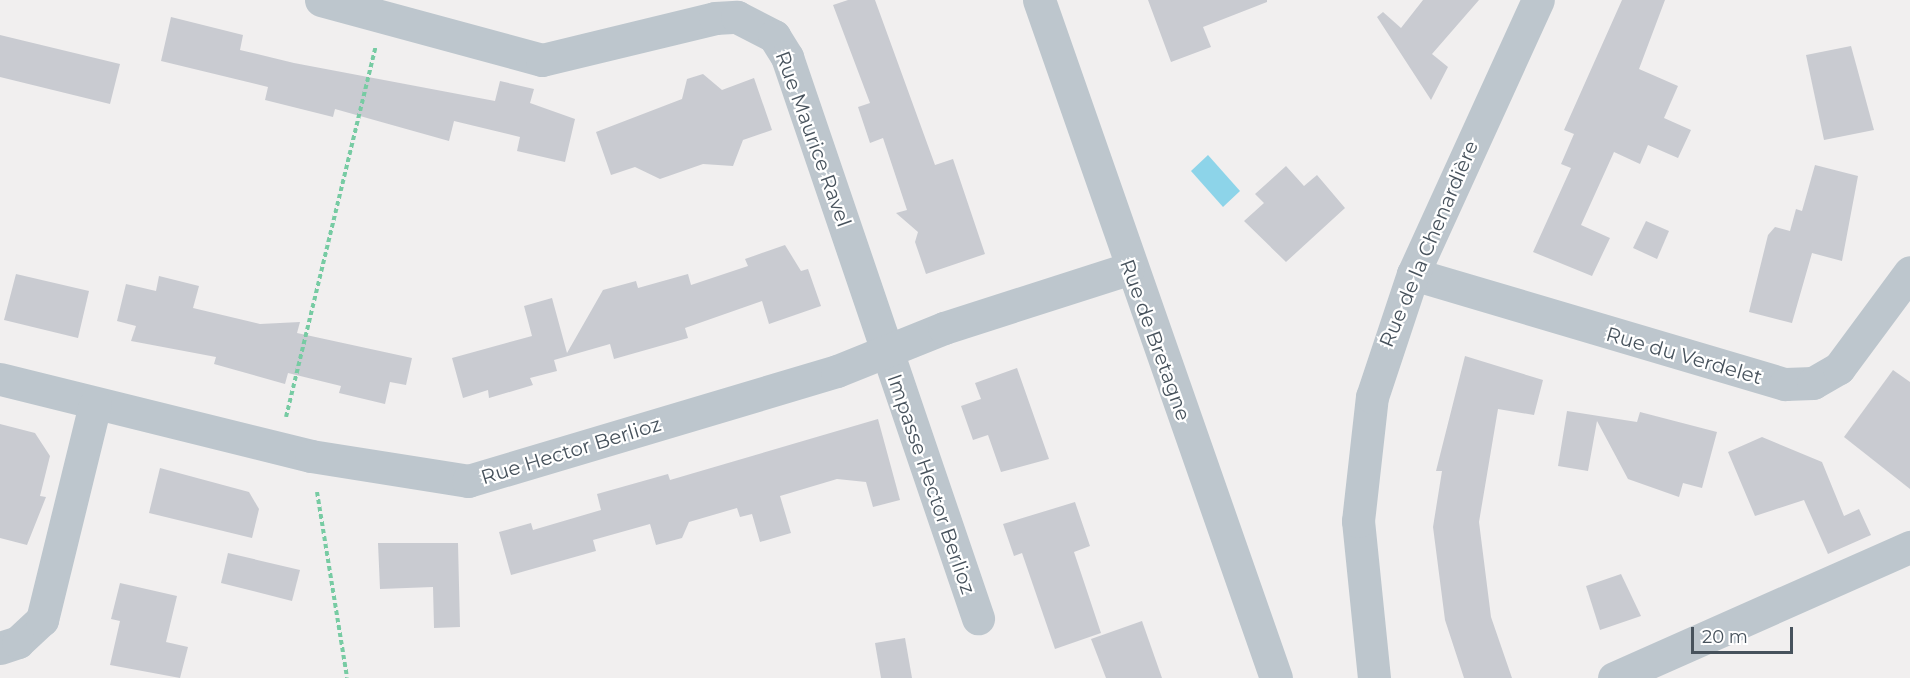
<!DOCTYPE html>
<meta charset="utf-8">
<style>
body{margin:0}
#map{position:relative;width:1910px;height:678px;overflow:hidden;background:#f1efef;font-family:Montserrat,sans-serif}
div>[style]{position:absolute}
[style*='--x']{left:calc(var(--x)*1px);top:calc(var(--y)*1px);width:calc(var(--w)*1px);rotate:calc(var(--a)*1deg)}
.water>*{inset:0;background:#8dd4e9}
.building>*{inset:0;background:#c9cbd1}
.path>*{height:4px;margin-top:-2px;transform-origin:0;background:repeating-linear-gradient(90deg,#77cba3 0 4.5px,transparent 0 7.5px)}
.minor>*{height:33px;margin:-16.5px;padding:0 16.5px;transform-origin:16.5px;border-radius:16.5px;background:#bdc6cd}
span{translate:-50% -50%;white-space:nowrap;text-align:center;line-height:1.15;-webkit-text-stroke:4.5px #fff;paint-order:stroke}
.street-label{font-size:20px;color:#47525c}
.scale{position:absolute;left:1691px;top:627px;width:102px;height:27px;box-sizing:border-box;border:3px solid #47525c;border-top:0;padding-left:8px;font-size:18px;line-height:21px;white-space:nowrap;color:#47525c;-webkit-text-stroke:4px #fff;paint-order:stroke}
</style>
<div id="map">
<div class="water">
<i style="clip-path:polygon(1208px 155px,1240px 191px,1223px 207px,1191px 171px)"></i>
</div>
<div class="building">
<i style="clip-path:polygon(848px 0,875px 0,935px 165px,953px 159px,985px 254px,926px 274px,915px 242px,918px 232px,896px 213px,907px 210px,883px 138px,870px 143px,858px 107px,870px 103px,833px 5px)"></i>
<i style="clip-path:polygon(1148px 0,1267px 0,1267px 2px,1203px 27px,1211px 47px,1171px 62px)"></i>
<i style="clip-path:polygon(1423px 0,1479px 0,1432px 54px,1448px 67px,1431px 100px,1377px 17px,1383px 12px,1401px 28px)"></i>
<i style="clip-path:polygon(1622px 0,1665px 0,1639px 69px,1678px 86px,1664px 118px,1691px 130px,1678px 158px,1648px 145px,1640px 164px,1614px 152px,1581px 225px,1610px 238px,1592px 276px,1533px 252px,1571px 168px,1561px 164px,1574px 134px,1564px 130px)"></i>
<i style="clip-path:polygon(171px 17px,243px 35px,240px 50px,294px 63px,495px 101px,500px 81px,534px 89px,530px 103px,575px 119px,565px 162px,517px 151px,520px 137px,454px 121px,449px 141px,335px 109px,333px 117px,265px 100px,268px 87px,161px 61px)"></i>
<i style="clip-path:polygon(0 35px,120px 64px,110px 104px,0 77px)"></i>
<i style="clip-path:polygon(1851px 46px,1874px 130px,1824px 140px,1806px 55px)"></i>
<i style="clip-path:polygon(703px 74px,722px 90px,754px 78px,772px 130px,743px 140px,733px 166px,703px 164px,660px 179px,635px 167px,611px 175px,596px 132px,682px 99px,687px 79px)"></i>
<i style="clip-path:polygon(1815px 165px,1858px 176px,1842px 261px,1812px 253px,1792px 323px,1749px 312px,1768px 235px,1775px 227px,1790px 231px,1796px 209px,1802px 211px)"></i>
<i style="clip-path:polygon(1286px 166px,1304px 186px,1317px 175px,1345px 208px,1286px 262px,1244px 221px,1264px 203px,1255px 194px)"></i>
<i style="clip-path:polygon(1646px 221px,1669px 231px,1657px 259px,1633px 248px)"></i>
<i style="clip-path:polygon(785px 245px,801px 271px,808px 269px,821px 306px,769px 324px,762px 301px,685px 328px,688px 338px,614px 359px,610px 344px,554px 360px,557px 371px,530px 378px,533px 385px,489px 398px,488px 390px,463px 398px,452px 358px,532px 336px,524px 306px,552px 298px,567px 353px,603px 290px,636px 281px,638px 288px,688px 274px,691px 285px,748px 266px,745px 259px)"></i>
<i style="clip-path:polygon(16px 274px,89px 291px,78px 338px,4px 320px)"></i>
<i style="clip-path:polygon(159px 276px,199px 286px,193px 308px,260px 324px,300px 322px,297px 333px,412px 358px,406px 385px,390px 382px,385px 404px,339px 393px,341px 386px,288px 373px,285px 384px,214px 364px,216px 357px,131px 341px,136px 326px,117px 321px,126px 284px,156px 291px)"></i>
<i style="clip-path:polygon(1465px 356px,1543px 380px,1534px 415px,1498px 409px,1479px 522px,1491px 617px,1512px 678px,1464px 678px,1445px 620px,1433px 527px,1442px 471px,1436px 471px)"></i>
<i style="clip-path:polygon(1017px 368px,1049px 459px,1001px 472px,988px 435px,973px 440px,961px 406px,981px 399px,975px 383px)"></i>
<i style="clip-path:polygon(1893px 370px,1910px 382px,1910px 489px,1844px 437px)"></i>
<i style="clip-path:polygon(1567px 411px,1637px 422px,1640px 412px,1717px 432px,1702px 488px,1683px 483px,1679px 497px,1628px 479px,1597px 421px,1588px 471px,1558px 466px)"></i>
<i style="clip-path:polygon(878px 419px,900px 500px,873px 507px,866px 482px,837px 479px,780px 496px,791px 533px,760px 542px,752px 514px,740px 517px,737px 508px,689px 522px,682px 538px,656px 545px,650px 524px,593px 540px,596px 551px,511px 575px,499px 532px,531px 523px,533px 530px,601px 510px,597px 494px,668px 474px,670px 480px)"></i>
<i style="clip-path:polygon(0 424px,35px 433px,50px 456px,40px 496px,46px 497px,27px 545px,0 538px)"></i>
<i style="clip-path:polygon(1762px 437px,1822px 462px,1844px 516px,1859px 509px,1871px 535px,1828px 554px,1804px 500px,1755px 516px,1728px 452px)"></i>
<i style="clip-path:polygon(160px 468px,249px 492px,259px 509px,252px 538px,149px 513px)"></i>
<i style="clip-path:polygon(1075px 502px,1090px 546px,1074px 552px,1101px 633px,1055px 649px,1022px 553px,1014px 556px,1003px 524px)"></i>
<i style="clip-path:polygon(378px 543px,458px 543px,460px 627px,434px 628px,433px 587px,380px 589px)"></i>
<i style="clip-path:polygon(228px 553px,300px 570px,292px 601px,221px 583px)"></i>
<i style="clip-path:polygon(1621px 574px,1641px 616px,1600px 630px,1586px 586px)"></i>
<i style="clip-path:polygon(120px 583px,177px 596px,166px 642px,188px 647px,180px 678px,110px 665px,120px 621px,111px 619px)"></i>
<i style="clip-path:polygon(1142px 621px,1162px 678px,1106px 678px,1091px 639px)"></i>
<i style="clip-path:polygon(905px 638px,912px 678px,881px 678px,875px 643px)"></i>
</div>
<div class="path">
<i style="--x:286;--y:417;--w:380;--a:-76.4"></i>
<i style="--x:317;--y:492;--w:188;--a:80.8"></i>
</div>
<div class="minor">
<i style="--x:321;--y:0;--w:229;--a:15.2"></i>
<i style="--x:542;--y:60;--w:178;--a:-13.6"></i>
<i style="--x:715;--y:18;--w:22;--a:-3"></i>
<i style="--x:737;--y:17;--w:42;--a:27.2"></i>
<i style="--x:774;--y:36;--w:25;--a:58"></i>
<i style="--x:787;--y:57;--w:593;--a:71.2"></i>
<i style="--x:1039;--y:0;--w:718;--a:70.73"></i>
<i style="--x:1413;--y:274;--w:388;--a:16.5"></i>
<i style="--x:1785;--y:384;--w:28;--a:-2"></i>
<i style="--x:1813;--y:383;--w:30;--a:-30"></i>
<i style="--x:1839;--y:368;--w:119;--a:-53.5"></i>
<i style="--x:0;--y:379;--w:320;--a:13.9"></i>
<i style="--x:311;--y:456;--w:159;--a:9"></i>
<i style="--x:468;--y:481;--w:385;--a:-16.6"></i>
<i style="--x:837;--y:371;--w:115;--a:-21.9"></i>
<i style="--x:944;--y:328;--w:193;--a:-17.8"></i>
<i style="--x:0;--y:648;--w:19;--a:-18"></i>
<i style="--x:18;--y:642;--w:33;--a:-43"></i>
<i style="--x:42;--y:620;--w:222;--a:-76.2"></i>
<i style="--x:1374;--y:678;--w:158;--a:-95.8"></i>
<i style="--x:1358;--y:521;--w:125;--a:-83.6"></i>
<i style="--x:1372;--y:397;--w:130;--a:-71.6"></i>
<i style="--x:1413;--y:274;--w:301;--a:-65.5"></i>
<i style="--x:1614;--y:678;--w:324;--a:-23.9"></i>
</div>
<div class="street-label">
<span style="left:813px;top:139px;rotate:70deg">Rue Maurice Ravel</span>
<span style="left:1429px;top:244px;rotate:-67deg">Rue de la Chenardière</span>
<span style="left:1155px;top:340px;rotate:70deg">Rue de Bretagne</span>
<span style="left:1684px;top:356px;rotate:16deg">Rue du Verdelet</span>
<span style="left:571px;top:451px;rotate:-17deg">Rue Hector Berlioz</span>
<span style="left:931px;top:484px;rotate:71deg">Impasse Hector Berlioz</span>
</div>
<div class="scale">20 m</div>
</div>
